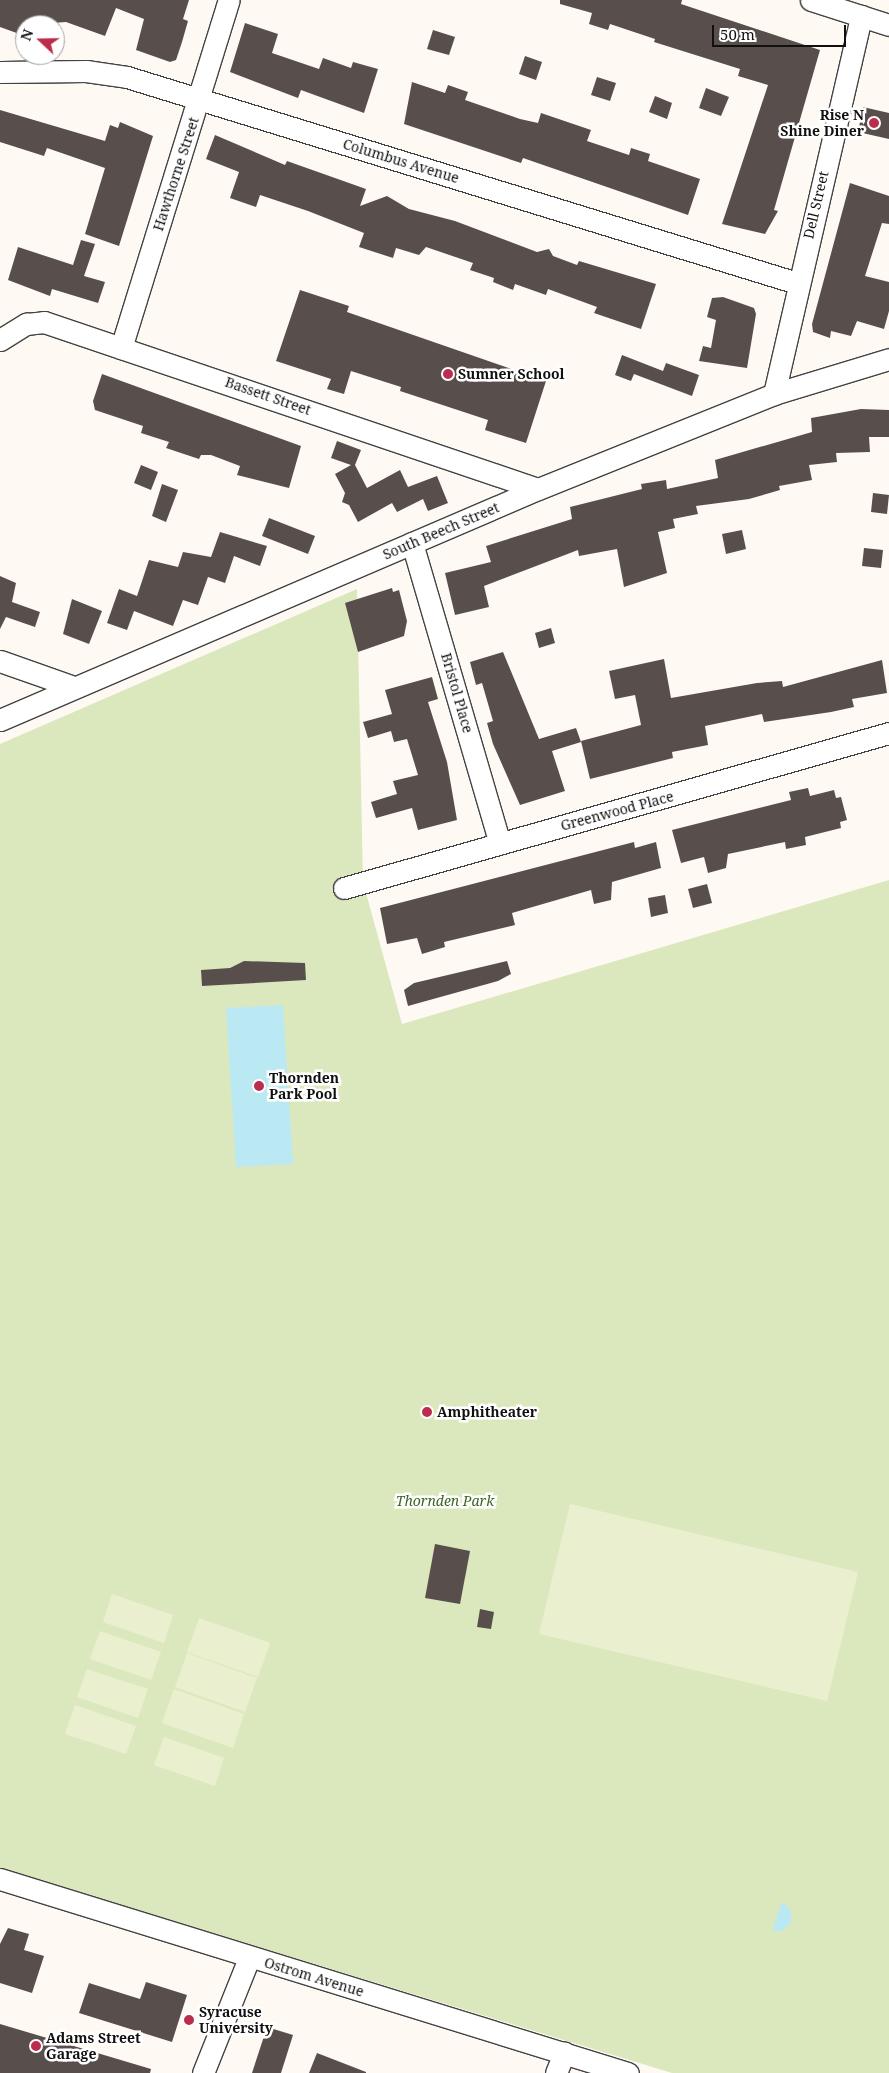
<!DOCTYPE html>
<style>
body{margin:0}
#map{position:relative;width:889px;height:2073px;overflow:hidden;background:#fefaf3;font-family:"Noto Serif",serif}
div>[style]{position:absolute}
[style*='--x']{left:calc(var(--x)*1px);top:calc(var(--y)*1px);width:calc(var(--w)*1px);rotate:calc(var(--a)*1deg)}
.green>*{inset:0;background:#dbe8bd}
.pitch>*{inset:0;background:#eaf0cf}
.water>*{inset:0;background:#bae9f4}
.building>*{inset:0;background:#584f4d}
.roads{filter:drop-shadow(1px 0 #434343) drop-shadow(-1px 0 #434343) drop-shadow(0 1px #434343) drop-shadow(0 -1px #434343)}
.minor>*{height:21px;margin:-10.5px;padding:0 10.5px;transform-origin:10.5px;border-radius:10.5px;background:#fff}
.dots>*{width:14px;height:14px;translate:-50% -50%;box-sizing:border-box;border:2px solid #fff;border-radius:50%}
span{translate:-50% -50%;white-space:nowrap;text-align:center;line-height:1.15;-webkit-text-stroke:5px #fff;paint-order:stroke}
.poi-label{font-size:14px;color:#101010;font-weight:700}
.right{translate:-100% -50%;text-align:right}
.left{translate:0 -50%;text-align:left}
.street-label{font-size:14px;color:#101010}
.park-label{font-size:14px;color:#3c6622;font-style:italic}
.north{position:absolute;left:15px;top:15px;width:50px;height:50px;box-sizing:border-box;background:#fff;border:1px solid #9f9f9f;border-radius:50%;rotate:291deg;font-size:14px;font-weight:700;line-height:20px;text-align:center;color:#101010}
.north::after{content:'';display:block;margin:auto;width:18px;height:22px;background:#bb2c4d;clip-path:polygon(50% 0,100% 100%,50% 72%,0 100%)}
.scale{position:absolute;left:712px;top:25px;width:134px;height:22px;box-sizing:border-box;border:2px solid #101010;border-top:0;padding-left:6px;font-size:15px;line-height:18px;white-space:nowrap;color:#101010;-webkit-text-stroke:4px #fff;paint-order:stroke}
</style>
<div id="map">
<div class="green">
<i style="clip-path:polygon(357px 589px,363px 882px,402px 1024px,889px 880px,889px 2073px,672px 2073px,0 1868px,0 744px)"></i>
</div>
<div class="pitch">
<i style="clip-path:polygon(570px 1504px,858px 1572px,827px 1701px,539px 1634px)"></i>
<i style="clip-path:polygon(112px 1594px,173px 1615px,164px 1643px,103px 1622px)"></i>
<i style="clip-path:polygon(199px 1618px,270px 1643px,258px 1677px,187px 1652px)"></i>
<i style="clip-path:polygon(100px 1631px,161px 1652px,151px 1680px,90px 1659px)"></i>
<i style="clip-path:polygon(187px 1653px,257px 1678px,245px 1712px,175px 1687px)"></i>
<i style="clip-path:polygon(87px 1669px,148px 1689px,138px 1718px,77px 1697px)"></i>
<i style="clip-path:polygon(174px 1689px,244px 1714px,233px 1748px,162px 1723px)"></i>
<i style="clip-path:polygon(75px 1705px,136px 1726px,126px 1754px,65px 1734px)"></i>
<i style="clip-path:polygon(164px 1737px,224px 1758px,215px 1786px,154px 1765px)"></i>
</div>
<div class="water">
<i style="clip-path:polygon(283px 1005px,293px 1164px,236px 1167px,226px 1008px)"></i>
<i style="clip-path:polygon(782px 1902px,791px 1910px,791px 1922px,783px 1931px,772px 1931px)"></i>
</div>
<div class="building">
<i style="clip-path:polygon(0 0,189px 0,183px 19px,188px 21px,182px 42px,176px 60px,170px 62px,136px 50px,144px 19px,116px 8px,105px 36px,66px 22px,25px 25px,25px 36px,0 27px)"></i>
<i style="clip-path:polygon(560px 0,682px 0,681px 4px,820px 50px,774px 210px,778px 211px,765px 234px,722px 224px,768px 85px,738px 76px,740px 69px,654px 42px,655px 39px,610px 24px,608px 30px,589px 24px,592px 13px,560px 4px)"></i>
<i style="clip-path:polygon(245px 23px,278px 34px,272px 53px,319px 69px,323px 58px,351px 68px,353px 62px,378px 69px,364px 113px,301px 90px,298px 98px,230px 72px)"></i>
<i style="clip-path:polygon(433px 30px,455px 37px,449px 55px,427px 49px)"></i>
<i style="clip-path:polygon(525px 56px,542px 62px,536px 80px,519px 74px)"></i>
<i style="clip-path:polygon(597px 77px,616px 83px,610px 101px,591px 95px)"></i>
<i style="clip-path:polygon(412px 82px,445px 93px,448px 85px,468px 92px,465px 100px,520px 119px,538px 123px,541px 113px,591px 130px,587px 141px,629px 155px,631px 148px,650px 154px,648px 161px,700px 179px,688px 215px,523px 158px,521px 163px,404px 124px)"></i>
<i style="clip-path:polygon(706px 88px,729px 97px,721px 116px,699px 108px)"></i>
<i style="clip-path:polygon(655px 96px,672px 103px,667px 119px,649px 112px)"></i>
<i style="clip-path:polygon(863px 107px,889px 113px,889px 139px,858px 132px)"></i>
<i style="clip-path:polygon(0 110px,105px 141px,110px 125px,118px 128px,120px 122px,153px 136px,119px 246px,85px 234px,105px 168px,47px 148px,44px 156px,0 142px)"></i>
<i style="clip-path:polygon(215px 135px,285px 165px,287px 161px,366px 189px,360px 206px,387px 196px,409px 209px,455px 221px,537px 252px,549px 249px,553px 256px,577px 265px,579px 261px,656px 284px,641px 329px,594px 313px,597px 307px,548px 289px,546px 295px,515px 284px,513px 290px,493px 282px,494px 278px,470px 270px,473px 263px,426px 247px,419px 255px,396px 248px,393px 258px,359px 247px,364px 233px,308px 211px,260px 195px,256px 207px,230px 198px,239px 172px,206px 159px)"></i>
<i style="clip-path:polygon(850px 183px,889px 196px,889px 224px,882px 223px,865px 276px,889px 282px,889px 311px,884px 329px,857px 321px,851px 336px,831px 331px,830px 338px,813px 332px,812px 324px)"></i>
<i style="clip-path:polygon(81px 240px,95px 244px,84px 276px,105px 282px,98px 303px,52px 289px,50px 296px,8px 280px,18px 247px,73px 265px)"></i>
<i style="clip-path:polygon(300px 290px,349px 306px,347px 312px,546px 381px,526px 443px,485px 430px,488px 420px,400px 391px,401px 387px,351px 371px,344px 394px,327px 389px,331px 379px,276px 361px)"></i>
<i style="clip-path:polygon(723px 297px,754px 308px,756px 314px,747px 368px,699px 361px,703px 346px,711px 348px,716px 320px,707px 317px,712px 298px)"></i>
<i style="clip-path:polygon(622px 355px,663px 371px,666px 363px,699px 375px,692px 396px,634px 374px,631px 381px,615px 375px)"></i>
<i style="clip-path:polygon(102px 374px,301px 446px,289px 488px,237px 475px,240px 466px,211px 455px,201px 455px,199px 459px,166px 448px,169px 442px,141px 433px,143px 426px,95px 410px,93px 401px)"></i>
<i style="clip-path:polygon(861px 409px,889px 410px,889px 437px,869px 437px,870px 452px,836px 453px,837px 462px,809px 465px,812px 480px,779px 486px,780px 490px,749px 499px,696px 506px,698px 514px,673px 519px,675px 528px,658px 532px,667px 573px,624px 587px,617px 549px,579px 556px,578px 550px,484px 586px,489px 607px,455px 615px,445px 573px,491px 562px,486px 546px,572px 519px,570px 507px,642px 489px,641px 484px,666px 480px,667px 489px,718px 478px,715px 460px,812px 432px,811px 418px)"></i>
<i style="clip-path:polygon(337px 441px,361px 450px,355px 465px,367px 488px,400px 470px,408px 487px,437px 476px,448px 503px,428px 511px,423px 499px,397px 512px,392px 503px,358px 522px,349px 505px,342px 502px,345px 493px,335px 474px,351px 465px,331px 458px)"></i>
<i style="clip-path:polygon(141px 465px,158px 472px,151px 490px,134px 483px)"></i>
<i style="clip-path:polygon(162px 484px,178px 490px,166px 522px,152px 516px)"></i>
<i style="clip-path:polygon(873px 493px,889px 495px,887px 514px,871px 512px)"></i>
<i style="clip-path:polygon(269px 518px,315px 536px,308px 554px,262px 536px)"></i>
<i style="clip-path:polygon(742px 530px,746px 549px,726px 554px,722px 534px)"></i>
<i style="clip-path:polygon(220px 532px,267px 546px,260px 566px,234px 556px,225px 583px,208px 577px,198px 605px,183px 600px,173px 626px,134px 611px,127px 630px,107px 623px,119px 589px,137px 596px,149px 560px,178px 567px,183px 552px,211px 557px)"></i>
<i style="clip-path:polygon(864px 548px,883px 550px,881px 568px,862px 566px)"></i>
<i style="clip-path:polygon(0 576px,16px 583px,12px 602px,40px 612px,35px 627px,6px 617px,0 629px)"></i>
<i style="clip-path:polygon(392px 588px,393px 592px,399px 590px,407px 621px,404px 636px,358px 652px,345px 603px)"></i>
<i style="clip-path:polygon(72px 599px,102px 611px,89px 644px,63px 634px)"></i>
<i style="clip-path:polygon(551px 628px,555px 643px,539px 648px,535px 633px)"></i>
<i style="clip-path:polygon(503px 652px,539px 739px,576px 728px,581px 742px,552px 751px,565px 791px,520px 805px,493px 744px,487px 723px,493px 721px,482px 683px,476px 685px,470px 662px)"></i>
<i style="clip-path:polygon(664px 659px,671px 698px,757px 683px,782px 681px,783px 687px,882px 660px,887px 693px,852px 699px,854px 707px,831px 712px,764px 722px,762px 714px,705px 726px,708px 745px,672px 752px,673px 758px,590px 779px,581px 741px,641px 725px,635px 695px,615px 699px,609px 671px)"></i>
<i style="clip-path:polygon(432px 677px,438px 699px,428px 702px,447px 762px,457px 820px,418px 830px,412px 808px,376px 818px,371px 802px,397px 794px,393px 781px,418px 775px,407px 739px,394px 742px,391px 731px,368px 738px,363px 722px,392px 714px,385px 690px)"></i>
<i style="clip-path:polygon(808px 788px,810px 796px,834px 790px,836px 798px,841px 797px,847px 820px,840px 822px,841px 828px,805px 837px,806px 845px,786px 849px,785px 842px,728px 854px,726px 868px,708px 873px,704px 857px,681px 863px,672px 830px,791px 800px,789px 792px)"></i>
<i style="clip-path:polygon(634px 842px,635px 848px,656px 842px,661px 868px,612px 882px,611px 900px,594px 904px,591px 890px,512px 913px,515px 925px,444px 942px,445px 947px,422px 954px,417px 938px,387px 944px,380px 908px)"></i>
<i style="clip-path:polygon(707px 884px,712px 903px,693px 908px,688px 889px)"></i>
<i style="clip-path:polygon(665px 895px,668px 913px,651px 917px,648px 898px)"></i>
<i style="clip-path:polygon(244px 961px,305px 963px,306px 980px,202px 986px,201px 970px,230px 968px)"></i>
<i style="clip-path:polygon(507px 961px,511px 974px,498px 981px,408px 1006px,404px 990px,414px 983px)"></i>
<i style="clip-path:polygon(435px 1544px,470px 1551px,460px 1604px,425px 1598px)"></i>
<i style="clip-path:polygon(480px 1609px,494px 1612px,491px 1629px,477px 1627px)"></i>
<i style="clip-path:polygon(8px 1928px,29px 1934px,24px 1950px,44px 1956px,32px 1993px,0 1983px,0 1944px)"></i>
<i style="clip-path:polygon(146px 1982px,187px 1995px,172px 2042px,79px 2013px,89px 1983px,140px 1999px)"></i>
<i style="clip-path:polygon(0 2024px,151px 2069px,150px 2073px,0 2073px)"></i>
<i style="clip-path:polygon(267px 2027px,293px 2035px,281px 2073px,252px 2073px)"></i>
<i style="clip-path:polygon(317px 2053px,366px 2072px,366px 2073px,309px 2073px)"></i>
</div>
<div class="roads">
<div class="minor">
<i style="--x:811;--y:0;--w:82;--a:17.8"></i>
<i style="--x:0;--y:72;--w:86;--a:-0.7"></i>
<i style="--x:86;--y:71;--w:41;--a:8.3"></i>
<i style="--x:127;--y:77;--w:701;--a:17.09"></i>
<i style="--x:0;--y:340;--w:31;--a:-32"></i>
<i style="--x:26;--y:324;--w:18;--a:-6"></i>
<i style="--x:44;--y:322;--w:521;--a:18.68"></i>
<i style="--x:121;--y:348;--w:364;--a:-72.8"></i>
<i style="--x:774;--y:394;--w:388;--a:-77"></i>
<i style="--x:412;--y:543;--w:313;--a:73.7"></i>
<i style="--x:0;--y:661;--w:75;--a:19.4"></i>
<i style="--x:0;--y:720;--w:585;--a:-23.24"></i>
<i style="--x:538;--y:489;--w:254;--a:-21.9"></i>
<i style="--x:774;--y:394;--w:120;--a:-16.9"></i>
<i style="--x:344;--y:888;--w:567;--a:-15.88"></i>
<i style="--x:0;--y:1879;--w:657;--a:17.17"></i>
<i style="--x:203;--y:2073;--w:124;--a:-68.2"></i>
<i style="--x:556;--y:2073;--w:22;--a:-68"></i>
</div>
</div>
<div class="dots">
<i style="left:874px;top:123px;background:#bb2c4d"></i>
<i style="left:448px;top:374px;background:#bb2c4d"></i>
<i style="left:259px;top:1086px;background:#bb2c4d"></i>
<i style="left:427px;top:1412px;background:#bb2c4d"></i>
<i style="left:189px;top:2020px;background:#bb2c4d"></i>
<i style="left:36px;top:2046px;background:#bb2c4d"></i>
</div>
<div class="poi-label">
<span class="right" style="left:864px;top:123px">Rise N<br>Shine Diner</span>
<span class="left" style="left:458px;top:374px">Sumner School</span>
<span class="left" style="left:269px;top:1086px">Thornden<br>Park Pool</span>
<span class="left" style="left:437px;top:1412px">Amphitheater</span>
<span class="left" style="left:199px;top:2020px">Syracuse<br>University</span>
<span class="left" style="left:46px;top:2046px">Adams Street<br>Garage</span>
</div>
<div class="street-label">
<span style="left:401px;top:161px;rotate:17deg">Columbus Avenue</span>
<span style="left:176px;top:174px;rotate:-72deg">Hawthorne Street</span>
<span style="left:816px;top:205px;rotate:-77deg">Dell Street</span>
<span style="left:268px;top:396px;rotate:19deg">Bassett Street</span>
<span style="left:441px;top:531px;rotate:-23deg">South Beech Street</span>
<span style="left:457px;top:693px;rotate:74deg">Bristol Place</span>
<span style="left:617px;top:811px;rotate:-15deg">Greenwood Place</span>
<span style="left:314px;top:1977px;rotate:17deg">Ostrom Avenue</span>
</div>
<div class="park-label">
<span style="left:445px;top:1501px">Thornden Park</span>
</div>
<div class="north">N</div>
<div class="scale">50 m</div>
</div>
